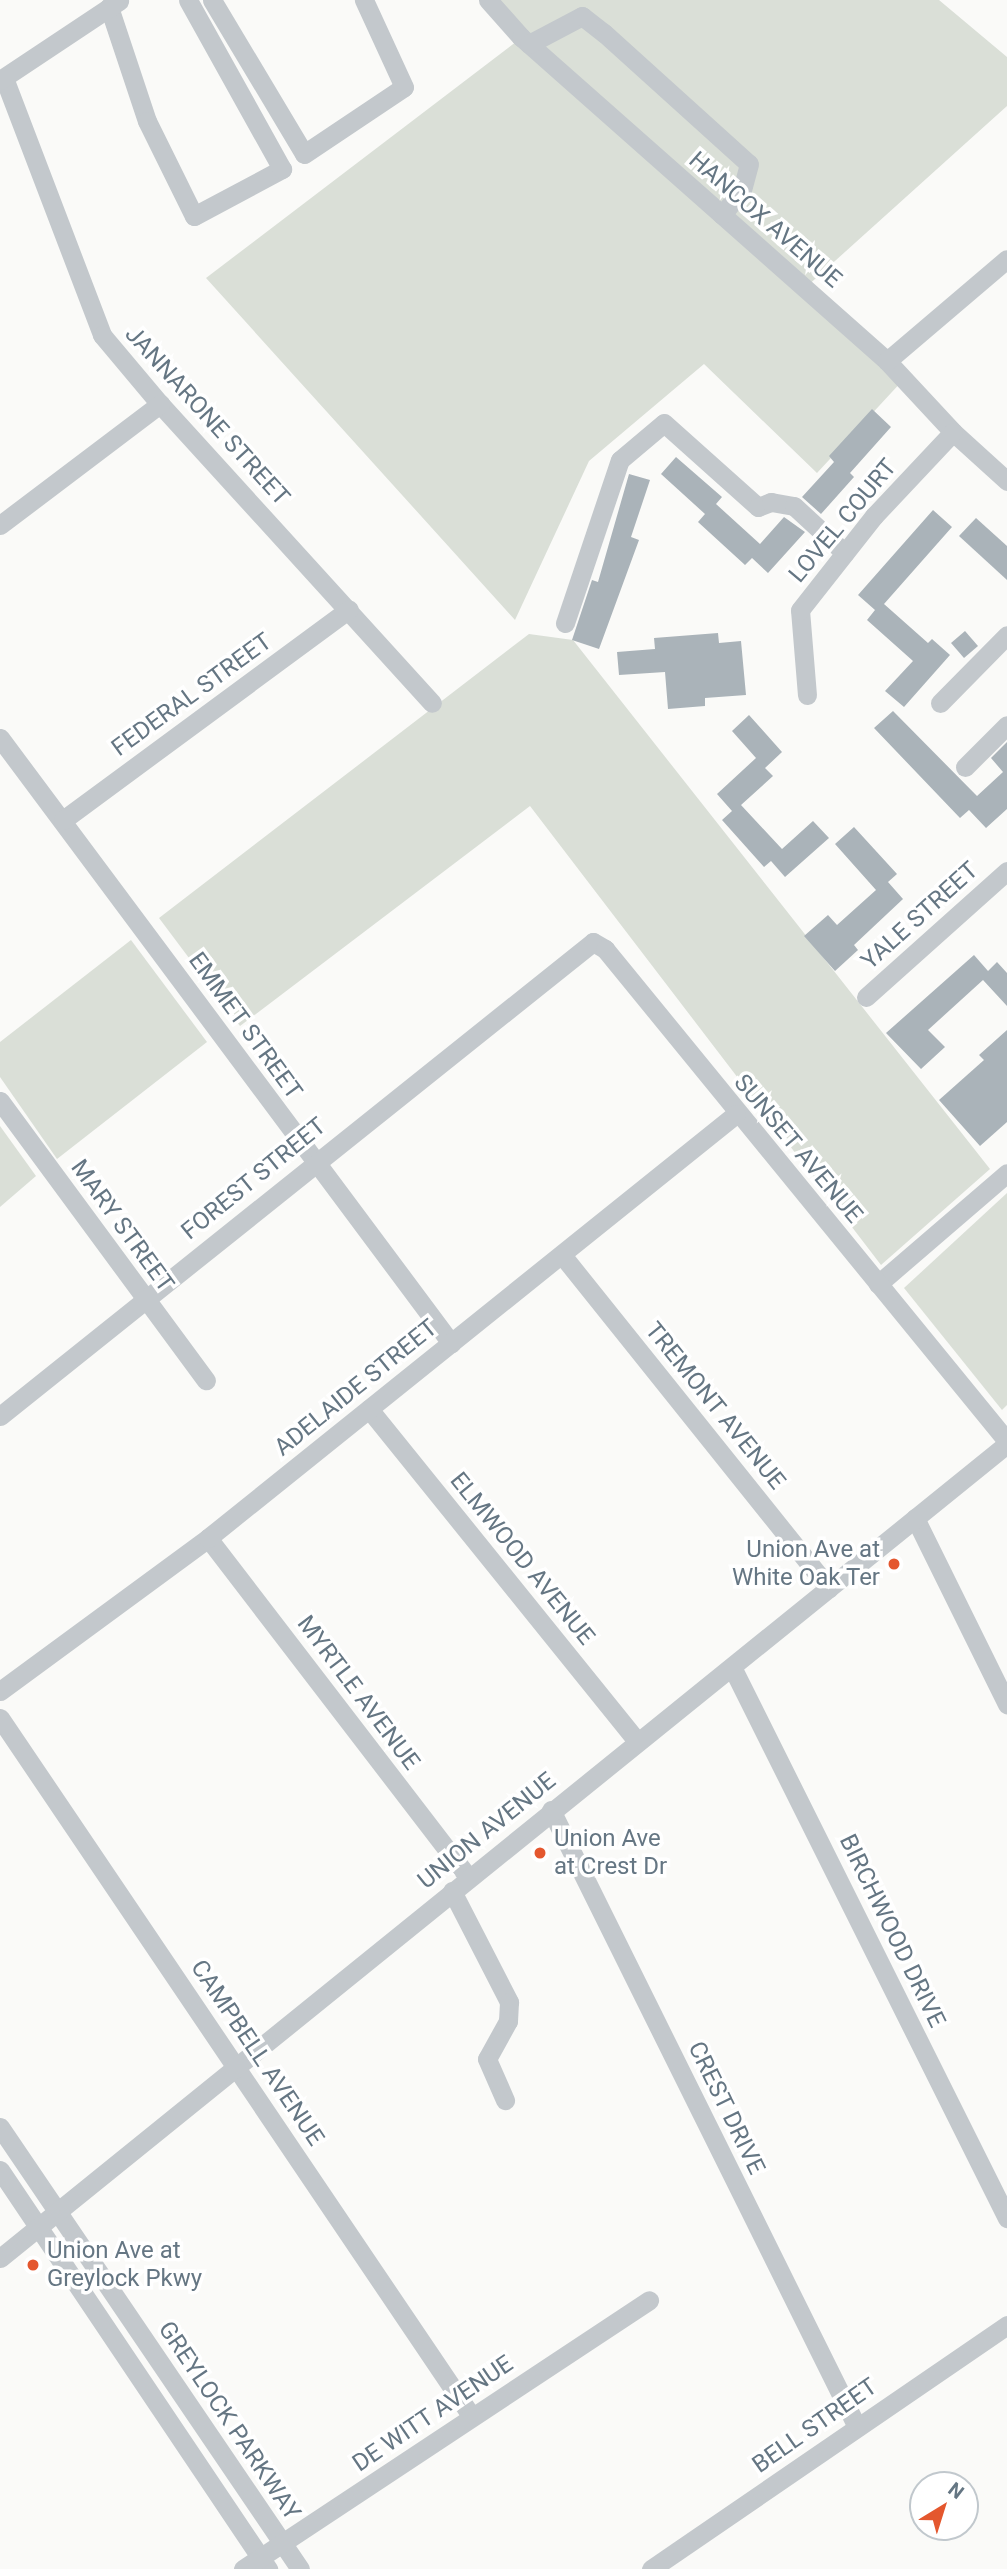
<!DOCTYPE html>
<style>
body{margin:0}
#map{position:relative;width:1007px;height:2569px;overflow:hidden;background:#fafaf8;font-family:Roboto,sans-serif}
div>[style]{position:absolute}
[style*='--x']{left:calc(var(--x)*1px);top:calc(var(--y)*1px);width:calc(var(--w)*1px);rotate:calc(var(--a)*1deg)}
.green>*{inset:0;background:#dadfd7}
.building>*{inset:0;background:#aab3b9}
.minor>*{height:19px;margin:-9.5px;padding:0 9.5px;transform-origin:9.5px;border-radius:9.5px;background:#c3c8cc}
.dots>*{width:19px;height:19px;translate:-50% -50%;box-sizing:border-box;border:4px solid #fff;border-radius:50%}
span{translate:-50% -50%;white-space:nowrap;text-align:center;line-height:1.15;-webkit-text-stroke:7px #fff;paint-order:stroke}
.street-label{font-size:24px;color:#657683}
.poi-label{font-size:24px;color:#657683}
.right{translate:-100% -50%;text-align:right}
.left{translate:0 -50%;text-align:left}
.north{position:absolute;left:909px;top:2471px;width:70px;height:70px;box-sizing:border-box;background:#fff;border:2px solid #c1c8cd;border-radius:50%;rotate:38deg;font-size:19px;font-weight:700;line-height:28px;text-align:center;color:#657683}
.north::after{content:'';display:block;margin:auto;width:24px;height:32px;background:#e4572e;clip-path:polygon(50% 0,100% 100%,50% 72%,0 100%)}
</style>
<div id="map">
<div class="green">
<i style="clip-path:polygon(489px 0,939px 0,1007px 57px,1007px 106px,805px 288px,904px 379px,817px 473px,704px 364px,589px 461px,515px 620px,206px 278px,521px 38px)"></i>
<i style="clip-path:polygon(529px 634px,573px 640px,990px 1169px,881px 1265px,530px 806px,240px 1026px,159px 918px)"></i>
<i style="clip-path:polygon(131px 940px,207px 1042px,57px 1159px,0 1077px,0 1042px)"></i>
<i style="clip-path:polygon(0 1126px,36px 1176px,0 1207px)"></i>
<i style="clip-path:polygon(1007px 1193px,1007px 1405px,1002px 1410px,904px 1288px)"></i>
</div>
<div class="building">
<i style="clip-path:polygon(872px 409px,891px 427px,850px 473px,854px 477px,821px 514px,802px 497px,834px 462px,829px 456px)"></i>
<i style="clip-path:polygon(676px 457px,722px 497px,716px 504px,760px 544px,784px 517px,805px 532px,768px 573px,752px 558px,745px 565px,698px 522px,705px 514px,661px 474px)"></i>
<i style="clip-path:polygon(629px 474px,650px 480px,631px 537px,639px 540px,599px 649px,572px 640px,592px 580px,598px 582px)"></i>
<i style="clip-path:polygon(933px 510px,952px 527px,884px 604px,928px 643px,932px 639px,950px 655px,904px 707px,885px 691px,913px 661px,867px 620px,875px 610px,858px 595px)"></i>
<i style="clip-path:polygon(976px 518px,1007px 546px,1007px 580px,959px 536px)"></i>
<i style="clip-path:polygon(965px 631px,978px 646px,964px 658px,951px 643px)"></i>
<i style="clip-path:polygon(718px 633px,719px 643px,741px 641px,746px 695px,705px 698px,705px 706px,668px 709px,665px 672px,619px 675px,617px 652px,655px 649px,654px 638px)"></i>
<i style="clip-path:polygon(893px 711px,977px 796px,1003px 772px,991px 758px,1007px 742px,1007px 809px,986px 828px,969px 810px,960px 818px,874px 728px)"></i>
<i style="clip-path:polygon(749px 715px,782px 752px,765px 768px,773px 776px,741px 805px,782px 849px,813px 821px,829px 838px,785px 877px,771px 861px,764px 867px,722px 820px,732px 811px,717px 794px,756px 758px,732px 731px)"></i>
<i style="clip-path:polygon(854px 827px,897px 874px,888px 882px,903px 899px,854px 945px,858px 950px,835px 971px,804px 936px,828px 915px,837px 925px,876px 890px,835px 844px)"></i>
<i style="clip-path:polygon(974px 955px,988px 971px,997px 962px,1007px 973px,1007px 1006px,983px 980px,928px 1030px,945px 1047px,921px 1069px,886px 1033px)"></i>
<i style="clip-path:polygon(1007px 1030px,1007px 1122px,980px 1146px,939px 1100px,984px 1060px,979px 1055px)"></i>
</div>
<div class="minor">
<i style="--x:212;--y:0;--w:179;--a:59.1"></i>
<i style="--x:304;--y:154;--w:120;--a:-33.8"></i>
<i style="--x:404;--y:87;--w:96;--a:-114.7"></i>
<i style="--x:488;--y:0;--w:50;--a:48.3"></i>
<i style="--x:521;--y:37;--w:489;--a:41.5"></i>
<i style="--x:887;--y:361;--w:97;--a:47.1"></i>
<i style="--x:953;--y:432;--w:73;--a:42.2"></i>
<i style="--x:109;--y:7;--w:120;--a:71.6"></i>
<i style="--x:147;--y:121;--w:106;--a:63.7"></i>
<i style="--x:194;--y:216;--w:100;--a:-28.1"></i>
<i style="--x:282;--y:169;--w:193;--a:-119.1"></i>
<i style="--x:529;--y:44;--w:60;--a:-27.8"></i>
<i style="--x:582;--y:16;--w:28;--a:38"></i>
<i style="--x:604;--y:33;--w:195;--a:42.1"></i>
<i style="--x:749;--y:164;--w:27;--a:105"></i>
<i style="--x:742;--y:190;--w:32;--a:129"></i>
<i style="--x:4;--y:78;--w:275;--a:69.1"></i>
<i style="--x:102;--y:335;--w:90;--a:50"></i>
<i style="--x:160;--y:404;--w:404;--a:47.7"></i>
<i style="--x:0;--y:80;--w:143;--a:-33.6"></i>
<i style="--x:887;--y:361;--w:157;--a:-40.4"></i>
<i style="--x:0;--y:525;--w:201;--a:-37.1"></i>
<i style="--x:565;--y:623;--w:172;--a:-71.4"></i>
<i style="--x:620;--y:460;--w:57;--a:-40.1"></i>
<i style="--x:664;--y:423;--w:126;--a:41.8"></i>
<i style="--x:758;--y:507;--w:14;--a:-21"></i>
<i style="--x:771;--y:502;--w:23;--a:10"></i>
<i style="--x:794;--y:506;--w:69;--a:42.7"></i>
<i style="--x:807;--y:695;--w:85;--a:-94.7"></i>
<i style="--x:800;--y:610;--w:120;--a:-51.8"></i>
<i style="--x:874;--y:516;--w:115;--a:-46.8"></i>
<i style="--x:940;--y:703;--w:95;--a:-45.4"></i>
<i style="--x:0;--y:738;--w:755;--a:53.3"></i>
<i style="--x:965;--y:767;--w:59;--a:-45"></i>
<i style="--x:63;--y:820;--w:355;--a:-36.4"></i>
<i style="--x:866;--y:997;--w:189;--a:-41.8"></i>
<i style="--x:0;--y:1101;--w:347;--a:53.6"></i>
<i style="--x:562;--y:1255;--w:427;--a:51.3"></i>
<i style="--x:878;--y:1284;--w:170;--a:-40.7"></i>
<i style="--x:369;--y:1409;--w:427;--a:51.1"></i>
<i style="--x:0;--y:1416;--w:759;--a:-38.64"></i>
<i style="--x:593;--y:942;--w:14;--a:30"></i>
<i style="--x:605;--y:949;--w:635;--a:50.75"></i>
<i style="--x:915;--y:1518;--w:208;--a:63.7"></i>
<i style="--x:208;--y:1538;--w:427;--a:52.5"></i>
<i style="--x:732;--y:1667;--w:616;--a:63.48"></i>
<i style="--x:0;--y:1691;--w:258;--a:-36.3"></i>
<i style="--x:208;--y:1538;--w:677;--a:-38.77"></i>
<i style="--x:0;--y:1718;--w:843;--a:55.97"></i>
<i style="--x:551;--y:1810;--w:689;--a:63.62"></i>
<i style="--x:452;--y:1891;--w:125;--a:62.8"></i>
<i style="--x:509;--y:2002;--w:19;--a:93"></i>
<i style="--x:508;--y:2021;--w:43;--a:118.9"></i>
<i style="--x:487;--y:2059;--w:45;--a:66.3"></i>
<i style="--x:0;--y:2127;--w:534;--a:55.83"></i>
<i style="--x:0;--y:2170;--w:481;--a:56.1"></i>
<i style="--x:0;--y:2258;--w:1295;--a:-38.95"></i>
<i style="--x:243;--y:2569;--w:487;--a:-33.5"></i>
<i style="--x:651;--y:2569;--w:432;--a:-34.4"></i>
</div>
<div class="dots">
<i style="left:894px;top:1564px;background:#e4572e"></i>
<i style="left:540px;top:1853px;background:#e4572e"></i>
<i style="left:33px;top:2265px;background:#e4572e"></i>
</div>
<div class="street-label">
<span style="left:765px;top:220px;rotate:41deg">HANCOX AVENUE</span>
<span style="left:207px;top:416px;rotate:48deg">JANNARONE STREET</span>
<span style="left:843px;top:521px;rotate:-50deg">LOVEL COURT</span>
<span style="left:192px;top:695px;rotate:-36deg">FEDERAL STREET</span>
<span style="left:920px;top:916px;rotate:-42deg">YALE STREET</span>
<span style="left:245px;top:1026px;rotate:54deg">EMMET STREET</span>
<span style="left:798px;top:1149px;rotate:50deg">SUNSET AVENUE</span>
<span style="left:254px;top:1179px;rotate:-39deg">FOREST STREET</span>
<span style="left:122px;top:1226px;rotate:54deg">MARY STREET</span>
<span style="left:356px;top:1388px;rotate:-39deg">ADELAIDE STREET</span>
<span style="left:715px;top:1406px;rotate:51deg">TREMONT AVENUE</span>
<span style="left:522px;top:1559px;rotate:51deg">ELMWOOD AVENUE</span>
<span style="left:358px;top:1693px;rotate:53deg">MYRTLE AVENUE</span>
<span style="left:487px;top:1831px;rotate:-39deg">UNION AVENUE</span>
<span style="left:892px;top:1931px;rotate:64deg">BIRCHWOOD DRIVE</span>
<span style="left:257px;top:2053px;rotate:56deg">CAMPBELL AVENUE</span>
<span style="left:726px;top:2108px;rotate:64deg">CREST DRIVE</span>
<span style="left:433px;top:2414px;rotate:-34deg">DE WITT AVENUE</span>
<span style="left:229px;top:2421px;rotate:56deg">GREYLOCK PARKWAY</span>
<span style="left:815px;top:2426px;rotate:-35deg">BELL STREET</span>
</div>
<div class="poi-label">
<span class="right" style="left:880px;top:1564px">Union Ave at<br>White Oak Ter</span>
<span class="left" style="left:554px;top:1853px">Union Ave<br>at Crest Dr</span>
<span class="left" style="left:47px;top:2265px">Union Ave at<br>Greylock Pkwy</span>
</div>
<div class="north">N</div>
</div>
